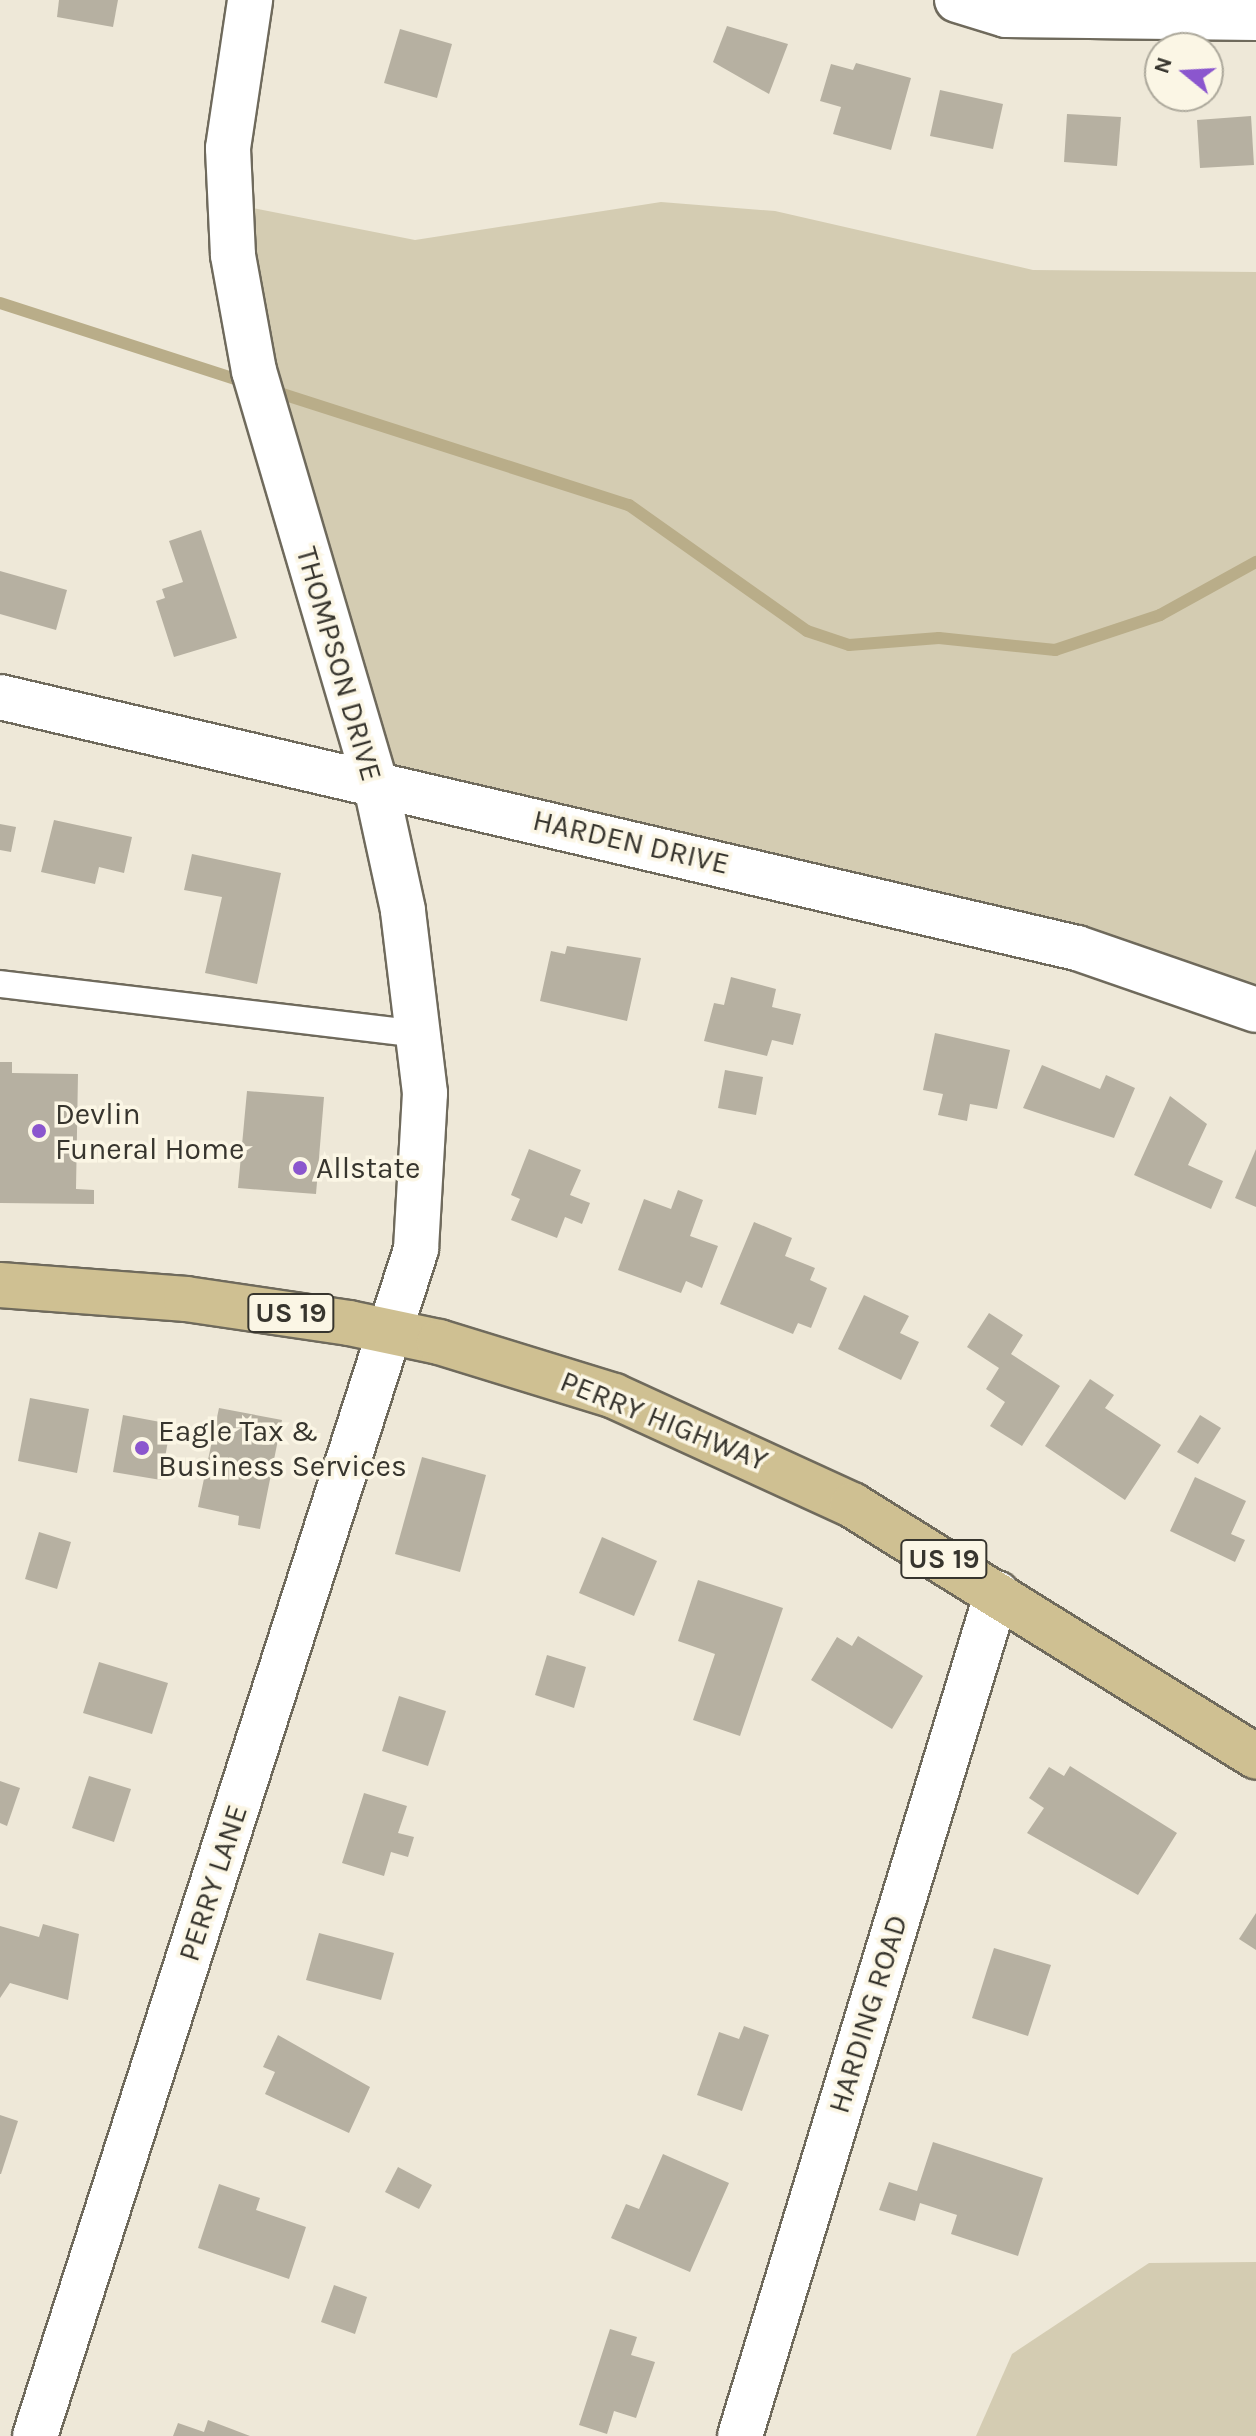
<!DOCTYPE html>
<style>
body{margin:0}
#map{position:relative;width:1256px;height:2436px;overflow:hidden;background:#eee8d8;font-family:Karla,sans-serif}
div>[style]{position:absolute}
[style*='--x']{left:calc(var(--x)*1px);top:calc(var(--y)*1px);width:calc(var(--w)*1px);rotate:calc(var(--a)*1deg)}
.green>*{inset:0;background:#d4ccb2}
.stream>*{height:12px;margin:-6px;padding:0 6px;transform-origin:6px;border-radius:6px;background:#b9ad89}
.building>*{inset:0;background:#b6b0a1}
.roads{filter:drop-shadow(2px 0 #6f6a5c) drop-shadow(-2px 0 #6f6a5c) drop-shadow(0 2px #6f6a5c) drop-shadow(0 -2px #6f6a5c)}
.service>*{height:26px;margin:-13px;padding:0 13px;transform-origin:13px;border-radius:13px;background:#fff}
.minor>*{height:44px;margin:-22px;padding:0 22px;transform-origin:22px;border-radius:22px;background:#fff}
.primary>*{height:44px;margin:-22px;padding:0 22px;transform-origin:22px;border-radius:22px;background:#cfc092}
.dots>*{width:22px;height:22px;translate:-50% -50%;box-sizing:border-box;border:4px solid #fbf6e5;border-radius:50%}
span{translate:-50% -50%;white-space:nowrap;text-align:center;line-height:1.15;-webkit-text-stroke:7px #fbf6e5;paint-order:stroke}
.shield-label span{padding:2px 6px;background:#fbf6e5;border:2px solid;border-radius:6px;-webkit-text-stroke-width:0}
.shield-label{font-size:28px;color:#37352e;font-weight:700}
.street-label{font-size:30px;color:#37352e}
.poi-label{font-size:30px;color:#37352e}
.left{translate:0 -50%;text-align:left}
.north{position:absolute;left:1144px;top:32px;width:80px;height:80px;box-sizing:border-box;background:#fbf6e5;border:2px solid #ada99c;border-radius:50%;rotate:288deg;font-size:22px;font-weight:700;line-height:32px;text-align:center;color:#37352e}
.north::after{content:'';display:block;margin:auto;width:28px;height:36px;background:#8b56ce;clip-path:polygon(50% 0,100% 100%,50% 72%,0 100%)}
</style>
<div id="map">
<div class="green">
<i style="clip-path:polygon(661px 202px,775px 211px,1033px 270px,1256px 272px,1256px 1010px,375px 782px,228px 203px,415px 240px)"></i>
<i style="clip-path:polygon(1256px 2262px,1256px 2436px,976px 2436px,1012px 2354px,1149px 2263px)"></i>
</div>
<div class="stream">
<i style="--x:0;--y:303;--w:261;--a:17.9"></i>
<i style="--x:270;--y:390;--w:377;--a:17.8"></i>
<i style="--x:629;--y:505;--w:218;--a:35.3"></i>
<i style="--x:807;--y:631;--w:44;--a:18.4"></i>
<i style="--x:849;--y:645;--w:90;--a:-4.4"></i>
<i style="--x:939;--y:638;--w:117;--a:5.9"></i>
<i style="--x:1055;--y:650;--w:111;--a:-18.4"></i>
<i style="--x:1160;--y:615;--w:110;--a:-28.9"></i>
</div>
<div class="building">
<i style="clip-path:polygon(59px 0,118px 0,113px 27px,57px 17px)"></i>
<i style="clip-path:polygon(727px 26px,788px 44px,769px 94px,713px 62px)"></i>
<i style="clip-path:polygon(400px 29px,452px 44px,437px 98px,384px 83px)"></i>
<i style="clip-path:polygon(856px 63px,911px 78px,891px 150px,833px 134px,841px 107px,820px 101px,831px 64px,853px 70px)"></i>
<i style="clip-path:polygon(940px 90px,1003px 104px,993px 149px,930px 136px)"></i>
<i style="clip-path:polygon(1067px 114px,1121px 117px,1117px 166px,1064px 162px)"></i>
<i style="clip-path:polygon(1251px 116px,1254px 165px,1200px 168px,1197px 120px)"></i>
<i style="clip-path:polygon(201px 530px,237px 638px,174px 657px,156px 601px,165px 598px,162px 589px,183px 582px,169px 541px)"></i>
<i style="clip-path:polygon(0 571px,67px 590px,56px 630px,0 614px)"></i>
<i style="clip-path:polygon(54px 820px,132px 837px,124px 873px,99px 867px,95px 884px,41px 872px)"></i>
<i style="clip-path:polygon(0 824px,16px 827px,11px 852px,0 850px)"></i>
<i style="clip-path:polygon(192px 854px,281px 873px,257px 984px,205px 973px,222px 897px,184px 890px)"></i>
<i style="clip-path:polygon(567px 946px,641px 958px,627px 1021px,540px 1001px,551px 951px,565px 954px)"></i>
<i style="clip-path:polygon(731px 977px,776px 989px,772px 1007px,801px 1014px,793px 1045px,772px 1040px,767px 1056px,704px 1041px,714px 1003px,724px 1005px)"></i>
<i style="clip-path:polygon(935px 1033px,1010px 1050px,997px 1109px,970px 1104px,967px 1121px,938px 1115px,943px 1094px,923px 1090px)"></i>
<i style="clip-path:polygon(0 1062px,12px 1062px,12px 1073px,78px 1074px,76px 1189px,94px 1190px,94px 1204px,0 1203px)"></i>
<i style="clip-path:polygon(1042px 1065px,1100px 1089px,1106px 1075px,1135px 1088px,1114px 1138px,1023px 1108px)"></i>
<i style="clip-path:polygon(725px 1070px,763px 1077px,756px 1115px,718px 1108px)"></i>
<i style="clip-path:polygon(247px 1091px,324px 1097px,316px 1194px,238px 1188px)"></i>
<i style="clip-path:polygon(1170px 1096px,1207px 1124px,1188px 1165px,1223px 1181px,1211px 1209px,1134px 1175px)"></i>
<i style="clip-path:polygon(529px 1149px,581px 1170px,570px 1195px,590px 1203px,582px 1224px,565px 1217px,557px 1238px,511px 1220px,520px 1199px,511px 1195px)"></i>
<i style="clip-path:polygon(1256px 1149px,1256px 1207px,1235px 1198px)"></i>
<i style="clip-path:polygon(678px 1190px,703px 1200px,690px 1236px,718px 1246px,702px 1288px,686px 1281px,681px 1293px,618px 1270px,644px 1199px,671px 1209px)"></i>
<i style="clip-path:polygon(754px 1222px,792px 1238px,785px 1256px,815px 1268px,810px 1280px,827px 1288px,811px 1328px,798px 1323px,793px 1334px,720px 1304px)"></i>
<i style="clip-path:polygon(864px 1295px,909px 1316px,900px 1333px,919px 1342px,901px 1380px,838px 1349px)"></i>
<i style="clip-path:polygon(989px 1313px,1023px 1335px,1011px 1354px,1060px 1386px,1022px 1446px,990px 1426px,1005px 1402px,986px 1389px,999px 1368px,967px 1347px)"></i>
<i style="clip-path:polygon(1090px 1379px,1114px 1395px,1105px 1408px,1161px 1445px,1125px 1500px,1045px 1446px)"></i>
<i style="clip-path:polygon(30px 1398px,89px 1409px,77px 1473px,18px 1461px)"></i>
<i style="clip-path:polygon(219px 1408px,282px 1420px,260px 1529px,238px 1525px,239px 1516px,198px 1507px)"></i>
<i style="clip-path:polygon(123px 1415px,171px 1424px,161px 1480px,113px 1472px)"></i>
<i style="clip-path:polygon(1200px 1415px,1221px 1428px,1198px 1464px,1177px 1452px)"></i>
<i style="clip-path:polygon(422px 1457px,486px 1475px,460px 1572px,395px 1554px)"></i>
<i style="clip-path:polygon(1195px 1477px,1246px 1501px,1231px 1534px,1245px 1540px,1235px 1562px,1170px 1531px)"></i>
<i style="clip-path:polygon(39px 1532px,71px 1542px,57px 1589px,25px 1579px)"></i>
<i style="clip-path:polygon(602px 1537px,657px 1561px,634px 1616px,579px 1593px)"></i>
<i style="clip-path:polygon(698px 1580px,783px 1608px,740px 1736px,693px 1720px,715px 1654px,678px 1641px)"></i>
<i style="clip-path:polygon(858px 1636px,923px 1676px,892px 1729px,811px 1680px,837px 1637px,852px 1646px)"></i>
<i style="clip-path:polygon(547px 1655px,586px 1667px,574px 1708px,535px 1695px)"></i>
<i style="clip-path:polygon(99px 1662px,168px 1683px,152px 1734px,83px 1713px)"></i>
<i style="clip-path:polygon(399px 1696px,446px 1711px,428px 1766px,382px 1751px)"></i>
<i style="clip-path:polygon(1070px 1766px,1177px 1833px,1138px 1895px,1027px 1833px,1044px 1808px,1029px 1798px,1049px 1767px,1064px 1776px)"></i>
<i style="clip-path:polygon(89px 1776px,131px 1789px,114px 1842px,72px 1828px)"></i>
<i style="clip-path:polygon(0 1781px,20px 1788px,7px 1826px,0 1823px)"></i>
<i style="clip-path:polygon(364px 1793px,407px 1806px,398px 1833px,414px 1837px,408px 1857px,391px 1852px,384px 1876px,342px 1863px)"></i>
<i style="clip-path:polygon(1256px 1913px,1256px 1950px,1239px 1939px)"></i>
<i style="clip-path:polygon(43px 1924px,79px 1934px,68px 2000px,10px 1983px,0 1998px,0 1926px,39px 1937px)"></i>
<i style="clip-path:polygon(319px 1933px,394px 1953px,381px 2000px,306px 1980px)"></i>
<i style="clip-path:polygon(994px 1948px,1051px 1965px,1028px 2036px,972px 2018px)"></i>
<i style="clip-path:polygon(744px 2026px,769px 2035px,742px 2111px,697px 2095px,719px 2032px,739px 2039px)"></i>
<i style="clip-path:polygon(278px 2035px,370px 2087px,349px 2133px,265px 2094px,275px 2072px,263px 2067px)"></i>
<i style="clip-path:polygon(0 2115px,18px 2121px,1px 2174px,0 2174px)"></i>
<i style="clip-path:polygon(933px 2142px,1043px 2178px,1018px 2256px,951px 2234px,957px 2215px,920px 2203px,915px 2221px,879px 2210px,889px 2182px,917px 2191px)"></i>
<i style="clip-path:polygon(663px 2154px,729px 2183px,690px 2272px,611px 2238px,626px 2204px,639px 2209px)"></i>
<i style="clip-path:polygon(398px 2167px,432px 2185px,419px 2209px,385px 2192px)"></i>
<i style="clip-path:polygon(219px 2184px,260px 2198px,256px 2210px,306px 2227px,289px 2279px,198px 2248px)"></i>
<i style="clip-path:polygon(334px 2285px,367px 2297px,355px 2334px,321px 2322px)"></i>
<i style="clip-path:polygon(610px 2329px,637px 2337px,631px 2355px,655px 2362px,636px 2418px,614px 2411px,607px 2434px,579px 2425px)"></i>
<i style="clip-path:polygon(208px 2420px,250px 2436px,173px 2436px,178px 2423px,204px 2432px)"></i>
</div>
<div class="roads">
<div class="service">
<i style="--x:0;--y:984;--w:424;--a:6.8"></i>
</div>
<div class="minor">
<i style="--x:957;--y:0;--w:51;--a:17"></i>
<i style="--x:1006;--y:15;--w:250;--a:0.7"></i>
<i style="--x:0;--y:697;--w:1106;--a:13.12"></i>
<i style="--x:1077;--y:948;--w:189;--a:19.1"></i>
<i style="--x:35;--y:2436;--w:1247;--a:-72.2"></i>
<i style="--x:416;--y:1249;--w:156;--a:-86.7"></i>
<i style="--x:425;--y:1093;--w:184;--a:-96.9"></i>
<i style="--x:403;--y:910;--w:131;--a:-102.3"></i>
<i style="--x:375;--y:782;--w:428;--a:-106.4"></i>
<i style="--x:254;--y:371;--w:118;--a:-100.3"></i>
<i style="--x:233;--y:255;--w:107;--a:-92.7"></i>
<i style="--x:228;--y:148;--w:150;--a:-81.5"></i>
<i style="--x:740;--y:2436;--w:881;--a:-73.05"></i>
</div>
<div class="primary">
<i style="--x:0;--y:1285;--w:187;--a:4.3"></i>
<i style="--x:186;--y:1299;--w:165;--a:8.4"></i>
<i style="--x:349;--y:1323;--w:92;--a:11.9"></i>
<i style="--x:439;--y:1342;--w:183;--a:17.1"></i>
<i style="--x:614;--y:1396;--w:262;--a:24.6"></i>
<i style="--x:852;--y:1505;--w:476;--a:31.9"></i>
</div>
</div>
<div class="dots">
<i style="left:39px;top:1131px;background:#8b56ce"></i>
<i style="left:300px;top:1168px;background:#8b56ce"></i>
<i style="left:142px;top:1448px;background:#8b56ce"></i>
</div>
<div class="shield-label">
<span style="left:291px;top:1313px">US 19</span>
<span style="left:944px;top:1559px">US 19</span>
</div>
<div class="street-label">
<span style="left:339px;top:664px;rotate:74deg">THOMPSON DRIVE</span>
<span style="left:631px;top:842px;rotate:13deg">HARDEN DRIVE</span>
<span style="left:664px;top:1421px;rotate:22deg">PERRY HIGHWAY</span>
<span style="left:213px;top:1883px;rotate:-72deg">PERRY LANE</span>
<span style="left:868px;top:2014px;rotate:-73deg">HARDING ROAD</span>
</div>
<div class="poi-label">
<span class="left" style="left:55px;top:1131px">Devlin<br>Funeral Home</span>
<span class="left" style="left:316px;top:1168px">Allstate</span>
<span class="left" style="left:158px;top:1448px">Eagle Tax &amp;<br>Business Services</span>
</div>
<div class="north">N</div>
</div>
